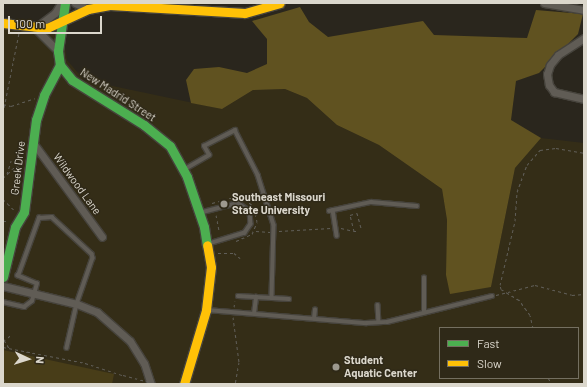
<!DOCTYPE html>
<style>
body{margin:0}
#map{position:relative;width:587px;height:387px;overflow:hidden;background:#2a261d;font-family:Barlow,sans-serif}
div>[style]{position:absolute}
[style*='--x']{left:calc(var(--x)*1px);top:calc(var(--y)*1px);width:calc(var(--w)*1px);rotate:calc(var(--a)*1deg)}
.built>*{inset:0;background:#342d17}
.green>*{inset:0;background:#483d18}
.forest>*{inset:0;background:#605220}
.path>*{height:1px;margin-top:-0.5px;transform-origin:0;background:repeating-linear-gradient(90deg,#605e58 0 3px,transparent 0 6px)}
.roads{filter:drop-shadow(1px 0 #46433c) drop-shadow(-1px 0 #46433c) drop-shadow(0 1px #46433c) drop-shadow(0 -1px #46433c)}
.lane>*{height:3.5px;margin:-1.75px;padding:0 1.75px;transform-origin:1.75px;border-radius:1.75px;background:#605c55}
.street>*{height:7px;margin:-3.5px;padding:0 3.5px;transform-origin:3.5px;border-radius:3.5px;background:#605c55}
.fast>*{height:9px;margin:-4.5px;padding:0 4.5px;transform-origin:4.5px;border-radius:4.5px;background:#4caf50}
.slow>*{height:9px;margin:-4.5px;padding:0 4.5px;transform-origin:4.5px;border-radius:4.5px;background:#ffc107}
.path-bridge>*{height:1px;margin-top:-0.5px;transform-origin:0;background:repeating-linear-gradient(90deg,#605e58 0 3px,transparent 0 6px)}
.dots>*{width:11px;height:11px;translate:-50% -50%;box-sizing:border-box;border:2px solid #2f2918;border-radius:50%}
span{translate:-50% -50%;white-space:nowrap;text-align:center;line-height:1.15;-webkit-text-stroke:3px #2f2918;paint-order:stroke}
.street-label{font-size:11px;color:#dbd7cc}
.poi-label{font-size:11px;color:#dbd7cc;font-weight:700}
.left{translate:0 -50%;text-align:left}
.frame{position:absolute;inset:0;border:4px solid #dbd7cc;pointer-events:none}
.legend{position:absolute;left:439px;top:327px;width:140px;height:52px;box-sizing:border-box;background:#2f2918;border:1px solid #746f60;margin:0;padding:5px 7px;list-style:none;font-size:12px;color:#dbd7cc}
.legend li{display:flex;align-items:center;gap:8px;height:20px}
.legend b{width:20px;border:1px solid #746f60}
.north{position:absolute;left:8px;top:339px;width:40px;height:40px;-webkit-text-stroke:3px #2f2918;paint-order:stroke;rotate:94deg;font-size:11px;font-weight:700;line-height:16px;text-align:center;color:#dbd7cc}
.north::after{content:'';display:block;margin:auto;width:14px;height:18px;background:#dbd7cc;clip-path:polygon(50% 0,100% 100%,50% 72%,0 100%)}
.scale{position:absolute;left:8px;top:16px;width:94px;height:18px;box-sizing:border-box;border:2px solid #dbd7cc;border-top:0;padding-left:5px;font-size:12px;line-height:14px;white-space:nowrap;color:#dbd7cc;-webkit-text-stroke:3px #2f2918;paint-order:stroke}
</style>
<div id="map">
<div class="built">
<i style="clip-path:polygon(evenodd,3px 22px,61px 23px,67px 60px,84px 80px,222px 109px,253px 90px,285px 89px,307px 98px,337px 125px,379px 145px,442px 189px,447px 220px,446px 274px,491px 287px,515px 168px,541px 138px,584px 143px,584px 384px,3px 384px,3px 22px,440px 328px,578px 328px,578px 378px,440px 378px,440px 328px)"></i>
</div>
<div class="green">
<i style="clip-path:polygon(3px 350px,114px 374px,112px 384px,3px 384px)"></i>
</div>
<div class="forest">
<i style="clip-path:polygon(300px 7px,309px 22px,328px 37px,423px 21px,434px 35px,527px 38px,536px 10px,583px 14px,578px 34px,539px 73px,516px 81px,511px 120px,541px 138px,515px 168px,491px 287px,450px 294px,446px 275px,447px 220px,442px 189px,379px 145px,337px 125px,307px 98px,285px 89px,253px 90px,222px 109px,191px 103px,186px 80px,194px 69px,219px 67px,247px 73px,267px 64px,267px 39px,252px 21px)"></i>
</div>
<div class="path">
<i style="--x:3;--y:104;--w:8;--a:14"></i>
<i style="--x:11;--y:106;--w:25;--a:-18"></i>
<i style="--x:3;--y:113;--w:82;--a:-78.7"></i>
<i style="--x:7;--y:174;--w:14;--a:-73"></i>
<i style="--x:3;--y:178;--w:18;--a:-43"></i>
<i style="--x:16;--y:166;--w:5;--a:22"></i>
<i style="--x:250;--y:197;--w:9;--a:-21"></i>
<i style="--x:3;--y:199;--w:17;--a:45"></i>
<i style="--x:212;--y:203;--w:23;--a:-15"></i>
<i style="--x:234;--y:197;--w:11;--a:10"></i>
<i style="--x:245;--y:199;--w:11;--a:41"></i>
<i style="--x:216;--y:215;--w:16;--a:79"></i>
<i style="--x:3;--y:221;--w:6;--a:0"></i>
<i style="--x:341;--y:228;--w:13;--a:13"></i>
<i style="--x:256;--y:231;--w:14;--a:4"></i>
<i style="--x:279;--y:231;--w:52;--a:-3.3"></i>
<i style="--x:356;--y:231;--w:2;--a:180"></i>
<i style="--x:354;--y:231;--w:16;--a:-104"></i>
<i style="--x:350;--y:215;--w:7;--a:-16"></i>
<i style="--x:357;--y:213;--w:16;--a:75"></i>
<i style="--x:236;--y:241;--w:17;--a:-24"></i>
<i style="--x:252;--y:234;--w:13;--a:-67"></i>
<i style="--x:257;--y:222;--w:11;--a:-100"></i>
<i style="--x:218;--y:253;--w:16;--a:0"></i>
<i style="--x:234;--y:253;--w:8;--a:40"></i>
<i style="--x:496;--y:295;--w:40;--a:-14.4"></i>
<i style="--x:535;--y:285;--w:38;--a:15"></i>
<i style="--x:572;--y:295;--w:12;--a:-5"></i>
<i style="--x:234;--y:307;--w:6;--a:-81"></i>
<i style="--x:233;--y:317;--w:45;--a:82.4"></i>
<i style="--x:239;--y:362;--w:22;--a:100"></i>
<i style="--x:533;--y:328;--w:13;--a:-103"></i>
<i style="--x:530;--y:315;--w:19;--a:-126"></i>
<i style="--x:519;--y:300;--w:21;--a:-149"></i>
<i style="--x:501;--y:289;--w:4;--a:-104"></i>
<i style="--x:500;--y:285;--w:66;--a:-76.8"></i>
<i style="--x:515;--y:221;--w:29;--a:-86"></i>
<i style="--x:517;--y:192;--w:29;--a:-70"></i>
<i style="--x:527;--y:165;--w:20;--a:-49"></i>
<i style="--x:540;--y:150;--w:16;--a:-7"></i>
<i style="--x:556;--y:148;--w:28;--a:10"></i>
<i style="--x:4;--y:340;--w:9;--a:58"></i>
<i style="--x:3;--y:341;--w:9;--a:-36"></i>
<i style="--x:3;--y:347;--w:84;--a:11"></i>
<i style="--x:85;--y:363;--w:40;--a:18"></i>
<i style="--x:548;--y:378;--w:8;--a:50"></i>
</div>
<div class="roads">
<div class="lane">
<i style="--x:185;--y:169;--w:28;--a:-30"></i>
<i style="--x:209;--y:155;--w:10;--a:-119"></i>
<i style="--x:204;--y:146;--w:35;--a:-27"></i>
<i style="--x:235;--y:130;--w:51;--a:62.9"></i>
<i style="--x:258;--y:175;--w:52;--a:72.3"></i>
<i style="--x:274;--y:225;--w:73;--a:91.6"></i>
<i style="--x:333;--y:210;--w:26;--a:81"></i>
<i style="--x:329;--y:211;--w:43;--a:-12.1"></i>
<i style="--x:371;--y:202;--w:46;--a:5"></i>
<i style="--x:199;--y:213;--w:40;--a:-14.4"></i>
<i style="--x:238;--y:203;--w:14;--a:34"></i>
<i style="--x:250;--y:211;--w:13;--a:86"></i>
<i style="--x:251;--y:224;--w:11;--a:124"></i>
<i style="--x:245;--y:233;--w:39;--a:163"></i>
<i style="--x:238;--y:296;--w:51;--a:3.4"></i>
<i style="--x:3;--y:302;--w:22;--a:13"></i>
<i style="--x:24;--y:307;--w:10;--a:-37"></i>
<i style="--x:32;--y:301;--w:18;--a:-74"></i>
<i style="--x:37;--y:284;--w:21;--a:-157"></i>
<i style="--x:18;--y:276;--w:62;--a:-70.1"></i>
<i style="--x:39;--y:218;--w:13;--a:-4"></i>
<i style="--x:52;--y:217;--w:54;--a:42.8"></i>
<i style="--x:92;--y:254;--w:4;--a:76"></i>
<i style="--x:93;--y:258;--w:49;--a:109.2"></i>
<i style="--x:77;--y:304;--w:45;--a:102.8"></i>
<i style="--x:378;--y:305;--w:17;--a:87"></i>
<i style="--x:207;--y:310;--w:160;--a:4.7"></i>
<i style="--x:366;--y:323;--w:21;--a:-3"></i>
<i style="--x:387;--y:322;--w:108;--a:-13.9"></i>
<i style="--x:424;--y:313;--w:35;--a:-90"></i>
<i style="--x:254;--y:314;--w:17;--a:-83"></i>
<i style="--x:314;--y:319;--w:9;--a:-84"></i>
</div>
<div class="street">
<i style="--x:75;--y:3;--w:14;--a:25"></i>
<i style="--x:544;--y:3;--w:41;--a:9.9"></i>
<i style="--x:584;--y:38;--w:31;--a:147"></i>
<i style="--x:558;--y:55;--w:13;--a:129"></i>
<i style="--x:550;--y:65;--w:9;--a:108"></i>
<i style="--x:547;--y:74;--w:11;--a:80"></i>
<i style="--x:549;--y:85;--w:9;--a:54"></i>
<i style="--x:554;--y:92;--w:31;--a:13"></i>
<i style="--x:58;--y:51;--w:33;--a:-135"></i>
<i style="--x:35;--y:28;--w:25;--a:-37"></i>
<i style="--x:55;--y:13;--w:12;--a:-59"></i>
<i style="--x:34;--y:144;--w:115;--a:53.8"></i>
<i style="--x:3;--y:286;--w:76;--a:13.7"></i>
<i style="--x:77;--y:304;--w:22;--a:22"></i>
<i style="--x:97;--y:312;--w:44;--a:41.3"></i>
<i style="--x:130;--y:341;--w:26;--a:58"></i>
<i style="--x:144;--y:363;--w:22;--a:72"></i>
</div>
<div class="fast">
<i style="--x:65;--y:3;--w:49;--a:98.3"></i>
<i style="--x:58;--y:51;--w:14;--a:82"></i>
<i style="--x:60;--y:65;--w:19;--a:51"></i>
<i style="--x:72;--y:80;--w:85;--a:32"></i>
<i style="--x:144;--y:125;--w:33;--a:39"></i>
<i style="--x:170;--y:146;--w:35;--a:61"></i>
<i style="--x:187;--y:177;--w:53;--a:71.2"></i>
<i style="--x:204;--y:227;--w:18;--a:81"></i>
<i style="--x:3;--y:277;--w:51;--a:-76.5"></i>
<i style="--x:15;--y:227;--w:17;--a:-59"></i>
<i style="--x:24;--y:212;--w:93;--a:-82.6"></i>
<i style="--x:36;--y:120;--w:26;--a:-72"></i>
<i style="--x:44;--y:95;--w:34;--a:-62"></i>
</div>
<div class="slow">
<i style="--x:3;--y:23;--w:44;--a:6.5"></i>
<i style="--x:47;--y:28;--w:45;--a:-24.9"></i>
<i style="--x:88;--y:9;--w:22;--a:-10"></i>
<i style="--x:110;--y:5;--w:135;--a:3.4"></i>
<i style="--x:245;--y:13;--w:36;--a:-16"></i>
<i style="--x:184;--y:384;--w:77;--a:-73.4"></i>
<i style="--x:206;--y:310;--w:43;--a:-83.4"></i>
<i style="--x:211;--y:267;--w:22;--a:-100"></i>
</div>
</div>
<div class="path-bridge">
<i style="--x:123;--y:375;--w:34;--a:15"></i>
</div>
<div class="dots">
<i style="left:224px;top:204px;background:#9d998f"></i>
<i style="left:336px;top:367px;background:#9d998f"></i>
</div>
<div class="street-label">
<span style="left:118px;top:95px;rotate:33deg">New Madrid Street</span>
<span style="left:18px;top:168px;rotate:-83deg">Greek Drive</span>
<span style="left:77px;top:184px;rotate:54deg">Wildwood Lane</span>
</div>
<div class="poi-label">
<span class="left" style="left:232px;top:204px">Southeast Missouri<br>State University</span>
<span class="left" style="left:344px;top:367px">Student<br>Aquatic Center</span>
</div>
<div class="frame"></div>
<ul class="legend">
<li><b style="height:5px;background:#4caf50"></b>Fast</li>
<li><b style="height:5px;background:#ffc107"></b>Slow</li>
</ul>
<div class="north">N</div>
<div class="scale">100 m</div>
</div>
